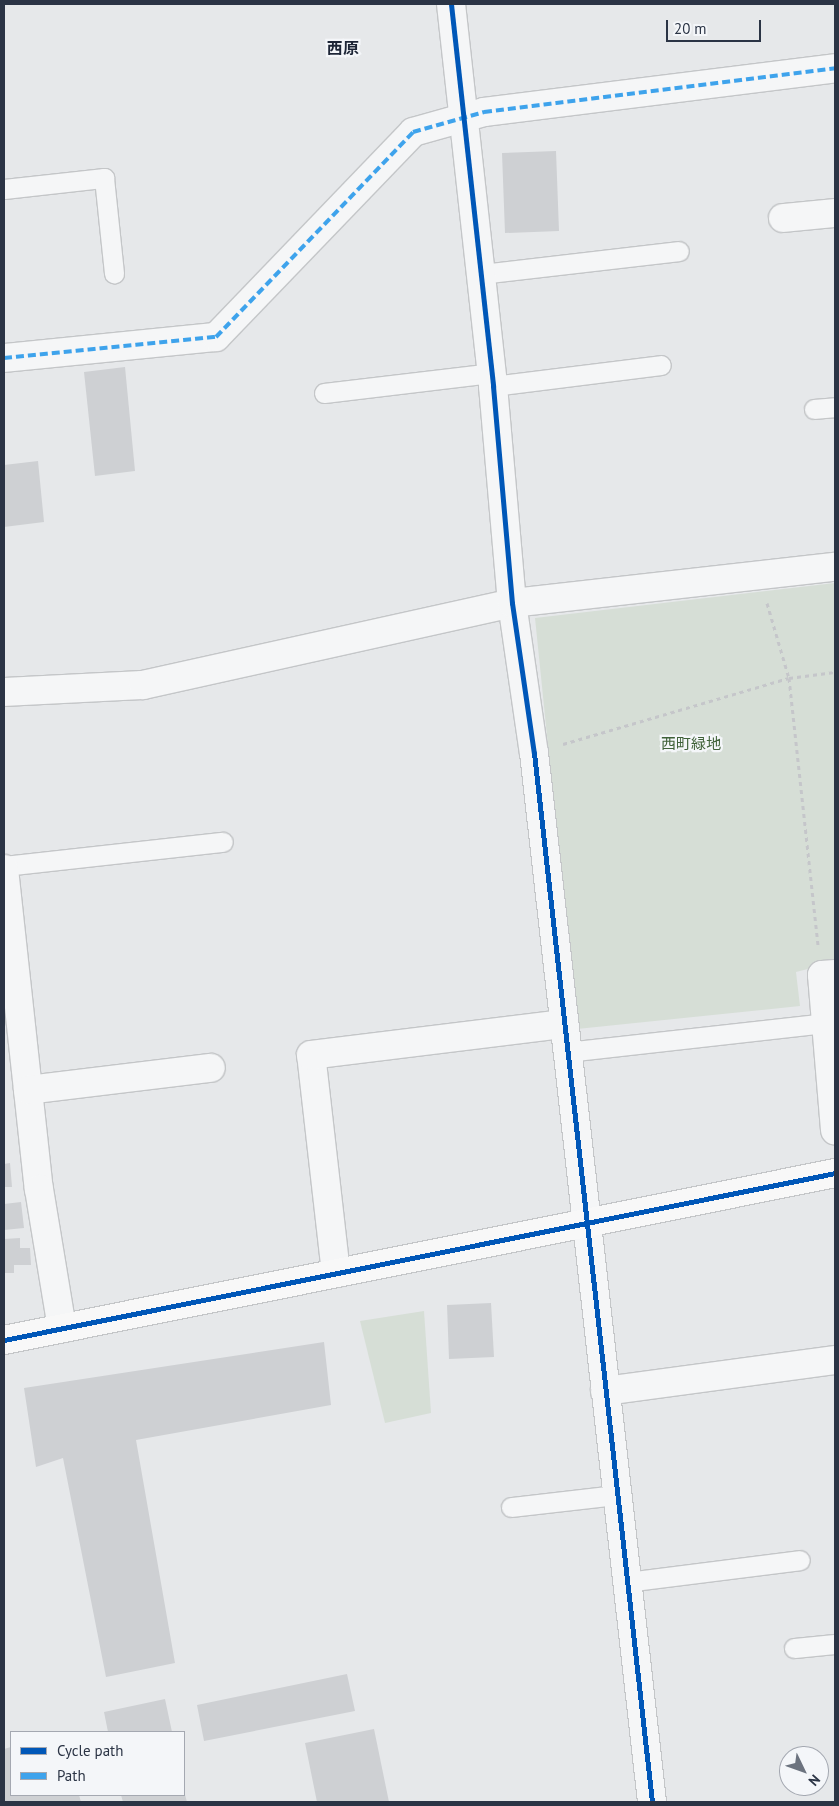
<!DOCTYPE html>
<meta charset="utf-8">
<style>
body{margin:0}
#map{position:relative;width:839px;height:1806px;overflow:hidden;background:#e6e8ea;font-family:"PT Sans","Noto Sans JP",sans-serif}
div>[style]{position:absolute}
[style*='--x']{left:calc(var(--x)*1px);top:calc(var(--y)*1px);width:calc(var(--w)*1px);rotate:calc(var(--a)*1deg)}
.green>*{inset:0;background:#d6ded6}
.building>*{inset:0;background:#ced0d3}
.path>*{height:3px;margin-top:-1.5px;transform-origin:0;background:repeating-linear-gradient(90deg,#c5c6ca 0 4px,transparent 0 8px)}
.roads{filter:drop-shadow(1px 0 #c4c6c8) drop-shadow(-1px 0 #c4c6c8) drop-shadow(0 1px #c4c6c8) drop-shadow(0 -1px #c4c6c8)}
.lane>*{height:19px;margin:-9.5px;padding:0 9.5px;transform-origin:9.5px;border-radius:9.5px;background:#f5f6f7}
.street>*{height:28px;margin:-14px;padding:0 14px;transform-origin:14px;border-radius:14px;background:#f5f6f7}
.secondary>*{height:28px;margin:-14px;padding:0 14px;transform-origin:14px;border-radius:14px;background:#f8f8f8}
.quiet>*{height:4px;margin-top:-2px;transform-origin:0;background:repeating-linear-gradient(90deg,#3ea3ec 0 8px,transparent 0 12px)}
.cycleway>*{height:5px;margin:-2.5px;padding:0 2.5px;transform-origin:2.5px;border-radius:2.5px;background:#0057b8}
span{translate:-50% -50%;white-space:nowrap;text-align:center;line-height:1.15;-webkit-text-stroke:4.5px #f4f6f9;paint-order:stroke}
.park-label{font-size:15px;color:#3f6138}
.neighbourhood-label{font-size:16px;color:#1d2536;font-weight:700}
.frame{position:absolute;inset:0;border:5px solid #2b3445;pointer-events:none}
.legend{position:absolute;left:10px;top:1731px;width:175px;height:65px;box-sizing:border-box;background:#f4f6f9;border:1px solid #a4a8b1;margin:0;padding:6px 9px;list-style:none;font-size:15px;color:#2b3445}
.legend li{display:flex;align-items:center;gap:10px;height:25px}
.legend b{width:25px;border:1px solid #a4a8b1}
.north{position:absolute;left:779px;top:1746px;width:50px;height:50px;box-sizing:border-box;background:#f4f6f9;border:1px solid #a4a8b1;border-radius:50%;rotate:132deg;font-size:14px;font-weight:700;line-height:20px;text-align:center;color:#2b3445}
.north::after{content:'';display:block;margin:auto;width:18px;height:22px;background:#6c737f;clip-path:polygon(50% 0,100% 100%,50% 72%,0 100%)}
.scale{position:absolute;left:666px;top:20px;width:95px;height:22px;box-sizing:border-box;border:2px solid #2b3445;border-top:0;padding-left:6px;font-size:15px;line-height:18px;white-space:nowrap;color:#2b3445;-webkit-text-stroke:4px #f4f6f9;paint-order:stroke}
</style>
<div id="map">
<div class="green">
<i style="clip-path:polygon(835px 583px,835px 962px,796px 972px,800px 1006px,577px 1029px,535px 618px)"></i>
<i style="clip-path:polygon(424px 1311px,431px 1413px,385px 1423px,360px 1321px)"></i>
</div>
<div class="building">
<i style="clip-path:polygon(556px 151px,559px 231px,505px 233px,502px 153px)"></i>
<i style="clip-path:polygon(125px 367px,135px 471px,95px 476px,84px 372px)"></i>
<i style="clip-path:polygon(38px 461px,44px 522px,4px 527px,4px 465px)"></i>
<i style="clip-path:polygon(10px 1163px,12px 1187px,4px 1187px,4px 1164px)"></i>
<i style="clip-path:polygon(21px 1202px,24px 1228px,4px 1230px,4px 1204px)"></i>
<i style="clip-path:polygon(20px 1238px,20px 1248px,30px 1248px,31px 1265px,14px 1265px,14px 1273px,4px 1273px,4px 1239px)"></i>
<i style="clip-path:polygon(491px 1303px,494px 1357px,449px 1359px,447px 1305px)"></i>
<i style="clip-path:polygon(324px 1342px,331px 1405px,136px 1440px,175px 1663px,106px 1677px,63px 1458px,36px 1467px,24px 1388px)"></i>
<i style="clip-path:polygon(347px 1674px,355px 1711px,204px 1741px,197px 1705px)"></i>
<i style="clip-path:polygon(165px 1699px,172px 1732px,108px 1732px,104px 1712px)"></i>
<i style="clip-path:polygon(374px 1729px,389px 1802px,317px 1802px,305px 1743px)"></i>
<i style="clip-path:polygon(11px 1747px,11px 1795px,79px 1795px,81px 1802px,4px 1802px,4px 1749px)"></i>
<i style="clip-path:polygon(184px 1791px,187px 1802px,123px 1802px,121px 1795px,184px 1795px)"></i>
</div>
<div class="path">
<i style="--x:767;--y:603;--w:78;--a:73.7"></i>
<i style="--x:789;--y:678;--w:269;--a:83.8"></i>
<i style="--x:563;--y:744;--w:235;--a:-16.3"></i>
<i style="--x:789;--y:678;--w:46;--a:-7.4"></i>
</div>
<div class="roads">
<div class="lane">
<i style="--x:4;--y:189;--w:101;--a:-6.3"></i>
<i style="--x:104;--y:178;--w:96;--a:84"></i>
<i style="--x:481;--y:274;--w:199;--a:-6.6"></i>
<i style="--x:493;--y:386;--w:169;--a:-7.1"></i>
<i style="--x:324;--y:393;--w:168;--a:-6.8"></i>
<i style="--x:814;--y:409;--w:21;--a:-5"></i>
<i style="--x:4;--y:866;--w:220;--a:-6.3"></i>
<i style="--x:567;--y:1052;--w:261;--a:-6.4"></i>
<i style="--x:511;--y:1507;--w:107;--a:-6.5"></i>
<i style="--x:627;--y:1582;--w:174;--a:-7.2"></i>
<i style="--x:794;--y:1648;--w:41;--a:-5.6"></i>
</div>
<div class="street">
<i style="--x:451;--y:4;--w:384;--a:83.7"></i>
<i style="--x:493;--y:386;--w:218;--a:85"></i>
<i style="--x:512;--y:603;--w:152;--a:81.7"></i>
<i style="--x:534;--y:753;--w:1056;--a:83.58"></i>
<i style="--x:783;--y:218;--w:52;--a:-5.5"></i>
<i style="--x:4;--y:358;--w:213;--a:-5.7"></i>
<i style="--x:216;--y:337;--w:284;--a:-46.1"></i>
<i style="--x:413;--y:132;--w:74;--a:-15.7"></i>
<i style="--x:484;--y:112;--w:354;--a:-7.1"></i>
<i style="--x:4;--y:692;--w:139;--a:-2.9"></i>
<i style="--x:143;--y:685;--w:378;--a:-12.5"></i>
<i style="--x:512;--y:603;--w:325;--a:-6.4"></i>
<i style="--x:4;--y:869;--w:322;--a:83.8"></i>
<i style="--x:39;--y:1189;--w:141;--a:80.6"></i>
<i style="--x:835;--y:974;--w:13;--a:176"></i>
<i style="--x:822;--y:975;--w:156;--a:85.2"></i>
<i style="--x:28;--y:1090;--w:184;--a:-6.9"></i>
<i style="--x:336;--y:1273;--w:219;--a:-96.5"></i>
<i style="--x:311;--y:1055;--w:255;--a:-7"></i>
<i style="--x:605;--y:1391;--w:232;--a:-7.7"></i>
</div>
<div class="secondary">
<i style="--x:4;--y:1340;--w:848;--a:-11.36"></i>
</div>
</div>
<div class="quiet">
<i style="--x:4;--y:358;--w:213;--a:-5.7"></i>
<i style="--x:216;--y:337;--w:284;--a:-46.1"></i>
<i style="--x:413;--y:132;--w:74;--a:-15.7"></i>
<i style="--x:484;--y:112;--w:354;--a:-7.1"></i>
</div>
<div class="cycleway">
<i style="--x:451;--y:4;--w:384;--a:83.7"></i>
<i style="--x:493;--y:386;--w:218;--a:85"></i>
<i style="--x:512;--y:603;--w:152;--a:81.7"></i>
<i style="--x:534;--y:753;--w:1056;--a:83.58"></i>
<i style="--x:4;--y:1340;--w:848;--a:-11.36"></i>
</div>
<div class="park-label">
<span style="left:691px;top:744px">西町緑地</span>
</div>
<div class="neighbourhood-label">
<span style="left:343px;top:48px">西原</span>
</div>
<div class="frame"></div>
<ul class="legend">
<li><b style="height:6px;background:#0057b8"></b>Cycle path</li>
<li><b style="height:6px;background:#3ea3ec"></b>Path</li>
</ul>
<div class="north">N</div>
<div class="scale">20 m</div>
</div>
